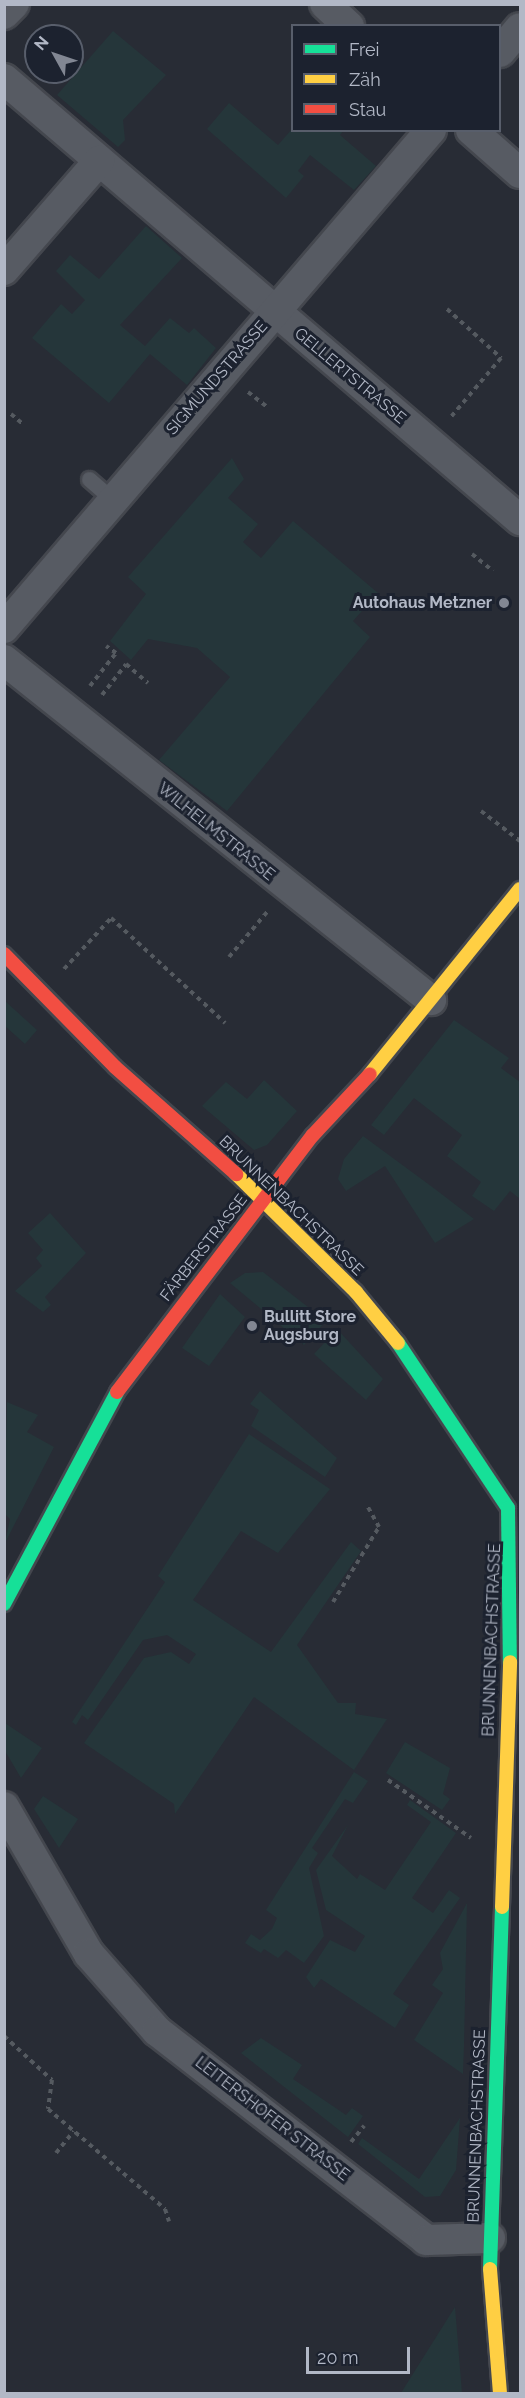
<!DOCTYPE html>
<meta charset="utf-8">
<style>
body{margin:0}
#map{position:relative;width:525px;height:2398px;overflow:hidden;background:#282c35;font-family:Raleway,sans-serif}
div>[style]{position:absolute}
[style*='--x']{left:calc(var(--x)*1px);top:calc(var(--y)*1px);width:calc(var(--w)*1px);rotate:calc(var(--a)*1deg)}
.green>*{inset:0;background:#25363a}
.path>*{height:4px;margin-top:-2px;transform-origin:0;background:repeating-linear-gradient(90deg,#555a60 0 4.5px,transparent 0 9px)}
.roads{filter:drop-shadow(2px 0 #44474e) drop-shadow(-2px 0 #44474e) drop-shadow(0 2px #44474e) drop-shadow(0 -2px #44474e)}
.lane>*{height:15px;margin:-7.5px;padding:0 7.5px;transform-origin:7.5px;border-radius:7.5px;background:#575b63}
.street>*{height:30px;margin:-15px;padding:0 15px;transform-origin:15px;border-radius:15px;background:#575b63}
.fast>*{height:14px;margin:-7px;padding:0 7px;transform-origin:7px;border-radius:7px;background:#16e098}
.slow>*{height:14px;margin:-7px;padding:0 7px;transform-origin:7px;border-radius:7px;background:#ffcf43}
.jam>*{height:14px;margin:-7px;padding:0 7px;transform-origin:7px;border-radius:7px;background:#f24e42}
.dots>*{width:16px;height:16px;translate:-50% -50%;box-sizing:border-box;border:3px solid #1c222f;border-radius:50%}
span{translate:-50% -50%;white-space:nowrap;text-align:center;line-height:1.15;-webkit-text-stroke:6px #1c222f;paint-order:stroke}
.street-label{font-size:16px;color:#b2b8c6}
.poi-label{font-size:16px;color:#b2b8c6;font-weight:700}
.right{translate:-100% -50%;text-align:right}
.left{translate:0 -50%;text-align:left}
.frame{position:absolute;inset:0;border:6px solid #b2b8c6;pointer-events:none}
.legend{position:absolute;left:291px;top:24px;width:210px;height:108px;box-sizing:border-box;background:#1c222f;border:2px solid #585e6b;margin:0;padding:8px 10px;list-style:none;font-size:18px;color:#b2b8c6}
.legend li{display:flex;align-items:center;gap:12px;height:30px}
.legend b{width:30px;border:2px solid #585e6b}
.north{position:absolute;left:24px;top:24px;width:60px;height:60px;box-sizing:border-box;background:#1c222f;border:2px solid #585e6b;border-radius:50%;rotate:310deg;font-size:16px;font-weight:700;line-height:24px;text-align:center;color:#b2b8c6}
.north::after{content:'';display:block;margin:auto;width:21px;height:27px;background:#828793;clip-path:polygon(50% 0,100% 100%,50% 72%,0 100%)}
.scale{position:absolute;left:306px;top:2347px;width:104px;height:27px;box-sizing:border-box;border:3px solid #b2b8c6;border-top:0;padding-left:8px;font-size:18px;line-height:21px;white-space:nowrap;color:#b2b8c6;-webkit-text-stroke:4px #1c222f;paint-order:stroke}
</style>
<div id="map">
<div class="green">
<i style="clip-path:polygon(113px 31px,166px 75px,123px 120px,125px 140px,118px 147px,57px 95px)"></i>
<i style="clip-path:polygon(229px 103px,278px 145px,292px 129px,343px 131px,340px 135px,376px 166px,354px 190px,310px 155px,298px 171px,304px 176px,286px 198px,207px 129px)"></i>
<i style="clip-path:polygon(146px 226px,182px 258px,120px 325px,145px 346px,170px 318px,189px 333px,194px 328px,216px 348px,187px 385px,150px 354px,109px 403px,32px 338px,61px 304px,72px 314px,85px 300px,56px 271px,70px 255px,99px 279px)"></i>
<i style="clip-path:polygon(232px 458px,244px 479px,228px 498px,258px 524px,243px 542px,261px 558px,293px 521px,378px 593px,353px 621px,370px 637px,227px 811px,159px 760px,230px 677px,197px 648px,148px 639px,131px 660px,110px 641px,146px 594px,128px 577px)"></i>
<i style="clip-path:polygon(5px 1001px,37px 1030px,25px 1044px,5px 1026px)"></i>
<i style="clip-path:polygon(454px 1020px,509px 1058px,501px 1068px,520px 1082px,520px 1199px,510px 1191px,494px 1211px,472px 1196px,481px 1182px,447px 1156px,462px 1135px,414px 1098px,384px 1135px,371px 1125px)"></i>
<i style="clip-path:polygon(264px 1080px,297px 1111px,267px 1145px,254px 1150px,202px 1106px,226px 1082px,247px 1099px)"></i>
<i style="clip-path:polygon(363px 1136px,435px 1189px,474px 1219px,435px 1243px,385px 1166px,346px 1191px,338px 1179px,344px 1159px)"></i>
<i style="clip-path:polygon(50px 1213px,86px 1253px,45px 1297px,51px 1305px,43px 1312px,15px 1291px,42px 1266px,36px 1258px,43px 1250px,28px 1233px)"></i>
<i style="clip-path:polygon(263px 1272px,326px 1321px,304px 1345px,230px 1283px,245px 1273px)"></i>
<i style="clip-path:polygon(220px 1294px,245px 1317px,209px 1366px,182px 1348px)"></i>
<i style="clip-path:polygon(337px 1329px,383px 1379px,366px 1400px,314px 1354px)"></i>
<i style="clip-path:polygon(260px 1391px,337px 1458px,325px 1477px,251px 1426px,259px 1410px,250px 1404px)"></i>
<i style="clip-path:polygon(7px 1402px,38px 1415px,27px 1432px,54px 1447px,5px 1543px,10px 1519px,4px 1513px)"></i>
<i style="clip-path:polygon(249px 1434px,330px 1489px,278px 1553px,241px 1531px,193px 1600px,271px 1652px,351px 1542px,361px 1551px,297px 1645px,338px 1703px,356px 1703px,355px 1714px,387px 1719px,354px 1770px,254px 1697px,175px 1814px,174px 1804px,84px 1743px,144px 1658px,171px 1652px,189px 1664px,196px 1654px,167px 1635px,143px 1640px,88px 1720px,82px 1715px,76px 1725px,72px 1722px,165px 1582px,158px 1576px)"></i>
<i style="clip-path:polygon(5px 1723px,42px 1748px,21px 1778px,5px 1751px)"></i>
<i style="clip-path:polygon(405px 1742px,450px 1768px,443px 1794px,450px 1799px,442px 1810px,386px 1773px)"></i>
<i style="clip-path:polygon(354px 1772px,368px 1781px,353px 1803px,345px 1799px,312px 1848px,318px 1853px,309px 1868px,324px 1936px,304px 1963px,286px 1950px,278px 1958px,264px 1949px,261px 1953px,245px 1943px,251px 1934px,260px 1940px,272px 1929px,277px 1918px,266px 1910px)"></i>
<i style="clip-path:polygon(43px 1796px,78px 1819px,59px 1848px,34px 1809px)"></i>
<i style="clip-path:polygon(410px 1800px,456px 1833px,412px 1898px,433px 1913px,449px 1890px,460px 1898px,393px 1994px,409px 2005px,395px 2028px,321px 1979px,314px 1988px,306px 1977px,330px 1940px,355px 1952px,365px 1936px,326px 1910px,316px 1870px,348px 1825px,332px 1856px,357px 1879px,360px 1874px,385px 1890px,431px 1822px,407px 1805px)"></i>
<i style="clip-path:polygon(467px 1903px,464px 2046px,463px 2074px,414px 2040px,443px 1993px,432px 1985px,443px 1969px,440px 1953px)"></i>
<i style="clip-path:polygon(261px 2038px,302px 2065px,293px 2079px,346px 2115px,352px 2108px,363px 2116px,348px 2137px,241px 2053px)"></i>
<i style="clip-path:polygon(460px 2118px,456px 2170px,440px 2196px,425px 2197px,358px 2144px,362px 2138px,419px 2179px)"></i>
<i style="clip-path:polygon(455px 2307px,462px 2393px,401px 2393px,421px 2361px)"></i>
</div>
<div class="path">
<i style="--x:447;--y:309;--w:73;--a:42.2"></i>
<i style="--x:501;--y:358;--w:80;--a:130.4"></i>
<i style="--x:248;--y:392;--w:23;--a:38"></i>
<i style="--x:11;--y:414;--w:17;--a:40"></i>
<i style="--x:472;--y:554;--w:27;--a:39"></i>
<i style="--x:90;--y:686;--w:42;--a:-51.8"></i>
<i style="--x:116;--y:653;--w:12;--a:-145"></i>
<i style="--x:102;--y:695;--w:39;--a:-52"></i>
<i style="--x:126;--y:664;--w:29;--a:41"></i>
<i style="--x:481;--y:811;--w:49;--a:37.6"></i>
<i style="--x:229;--y:957;--w:59;--a:-49.8"></i>
<i style="--x:64;--y:969;--w:69;--a:-47.3"></i>
<i style="--x:111;--y:918;--w:155;--a:42.6"></i>
<i style="--x:333;--y:1602;--w:88;--a:-58.5"></i>
<i style="--x:379;--y:1527;--w:23;--a:-119"></i>
<i style="--x:388;--y:1780;--w:101;--a:34.9"></i>
<i style="--x:4;--y:2036;--w:65;--a:42.5"></i>
<i style="--x:52;--y:2080;--w:29;--a:98"></i>
<i style="--x:48;--y:2109;--w:154;--a:40.5"></i>
<i style="--x:165;--y:2209;--w:13;--a:72"></i>
<i style="--x:351;--y:2142;--w:21;--a:-51"></i>
<i style="--x:56;--y:2153;--w:28;--a:-51"></i>
</div>
<div class="roads">
<div class="lane">
<i style="--x:89;--y:479;--w:30;--a:41"></i>
</div>
<div class="street">
<i style="--x:325;--y:4;--w:33;--a:43"></i>
<i style="--x:4;--y:14;--w:14;--a:-45"></i>
<i style="--x:500;--y:52;--w:31;--a:-50"></i>
<i style="--x:4;--y:79;--w:679;--a:40.52"></i>
<i style="--x:471;--y:130;--w:65;--a:41.3"></i>
<i style="--x:4;--y:270;--w:145;--a:-48.9"></i>
<i style="--x:4;--y:628;--w:656;--a:-49.39"></i>
<i style="--x:4;--y:660;--w:546;--a:38.53"></i>
<i style="--x:4;--y:1807;--w:170;--a:60"></i>
<i style="--x:89;--y:1954;--w:103;--a:48.6"></i>
<i style="--x:157;--y:2031;--w:341;--a:37.8"></i>
<i style="--x:426;--y:2240;--w:64;--a:-1.8"></i>
</div>
<div class="fast">
<i style="--x:398;--y:1343;--w:198;--a:56.3"></i>
<i style="--x:508;--y:1508;--w:154;--a:89.3"></i>
<i style="--x:4;--y:1604;--w:240;--a:-61.9"></i>
<i style="--x:490;--y:2269;--w:362;--a:-88.1"></i>
</div>
<div class="slow">
<i style="--x:370;--y:1074;--w:238;--a:-51"></i>
<i style="--x:236;--y:1174;--w:168;--a:44.5"></i>
<i style="--x:356;--y:1292;--w:66;--a:50.5"></i>
<i style="--x:502;--y:1907;--w:245;--a:-88.1"></i>
<i style="--x:490;--y:2269;--w:125;--a:85.4"></i>
</div>
<div class="jam">
<i style="--x:4;--y:954;--w:158;--a:45.5"></i>
<i style="--x:115;--y:1067;--w:162;--a:41.5"></i>
<i style="--x:117;--y:1392;--w:323;--a:-52.7"></i>
<i style="--x:313;--y:1135;--w:83;--a:-46.9"></i>
</div>
</div>
<div class="dots">
<i style="left:504px;top:603px;background:#828793"></i>
<i style="left:252px;top:1326px;background:#828793"></i>
</div>
<div class="street-label">
<span style="left:350px;top:376px;rotate:40deg">GELLERTSTRASSE</span>
<span style="left:217px;top:378px;rotate:-49deg">SIGMUNDSTRASSE</span>
<span style="left:216px;top:832px;rotate:39deg">WILHELMSTRASSE</span>
<span style="left:291px;top:1206px;rotate:44deg">BRUNNENBACHSTRASSE</span>
<span style="left:204px;top:1248px;rotate:-52deg">FÄRBERSTRASSE</span>
<span style="left:492px;top:1640px;rotate:-88deg">BRUNNENBACHSTRASSE</span>
<span style="left:272px;top:2119px;rotate:38deg">LEITERSHOFER STRASSE</span>
<span style="left:477px;top:2126px;rotate:-88deg">BRUNNENBACHSTRASSE</span>
</div>
<div class="poi-label">
<span class="right" style="left:492px;top:603px">Autohaus Metzner</span>
<span class="left" style="left:264px;top:1326px">Bullitt Store<br>Augsburg</span>
</div>
<div class="frame"></div>
<ul class="legend">
<li><b style="height:8px;background:#16e098"></b>Frei</li>
<li><b style="height:8px;background:#ffcf43"></b>Zäh</li>
<li><b style="height:8px;background:#f24e42"></b>Stau</li>
</ul>
<div class="north">N</div>
<div class="scale">20 m</div>
</div>
